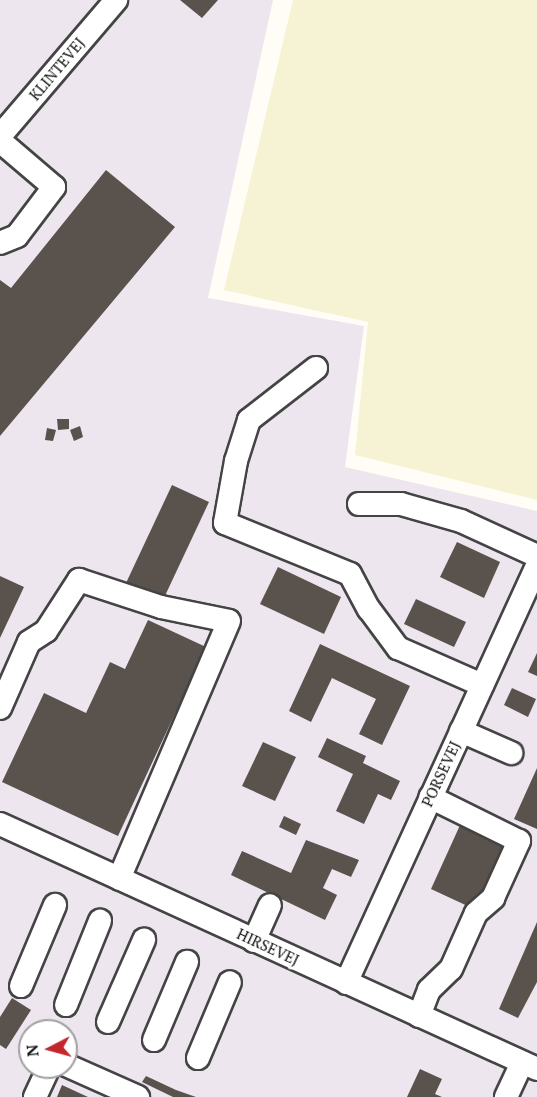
<!DOCTYPE html>
<style>
body{margin:0}
#map{position:relative;width:537px;height:1097px;overflow:hidden;background:#fffdf5;font-family:"PT Serif",serif}
div>[style]{position:absolute}
[style*='--x']{left:calc(var(--x)*1px);top:calc(var(--y)*1px);width:calc(var(--w)*1px);rotate:calc(var(--a)*1deg)}
.industrial>*{inset:0;background:#eee6ef}
.farmland>*{inset:0;background:#f6f3d4}
.building>*{inset:0;background:#5a524d}
.roads{filter:drop-shadow(2px 0 #444) drop-shadow(-2px 0 #444) drop-shadow(0 2px #444) drop-shadow(0 -2px #444)}
.minor>*{height:22px;margin:-11px;padding:0 11px;transform-origin:11px;border-radius:11px;background:#fff}
span{translate:-50% -50%;white-space:nowrap;text-align:center;line-height:1.15;-webkit-text-stroke:6px #fff;paint-order:stroke}
.street-label{font-size:15px;color:#111}
.north{position:absolute;left:18px;top:1019px;width:60px;height:60px;box-sizing:border-box;background:#fff;border:2px solid #a0a0a0;border-radius:50%;rotate:264deg;font-size:16px;font-weight:700;line-height:24px;text-align:center;color:#111}
.north::after{content:'';display:block;margin:auto;width:21px;height:27px;background:#c4262e;clip-path:polygon(50% 0,100% 100%,50% 72%,0 100%)}
</style>
<div id="map">
<div class="industrial">
<i style="clip-path:polygon(evenodd,0 0,273px 0,208px 298px,364px 326px,345px 467px,537px 511px,537px 1097px,0 1097px,0 0,30px 1031px,66px 1031px,66px 1067px,30px 1067px,30px 1031px)"></i>
</div>
<div class="farmland">
<i style="clip-path:polygon(293px 0,537px 0,537px 500px,355px 455px,368px 322px,224px 290px)"></i>
</div>
<div class="building">
<i style="clip-path:polygon(180px 0,218px 0,202px 18px)"></i>
<i style="clip-path:polygon(106px 170px,175px 227px,0 436px,0 280px,11px 288px)"></i>
<i style="clip-path:polygon(57px 419px,69px 419px,69px 429px,58px 430px)"></i>
<i style="clip-path:polygon(80px 426px,83px 437px,74px 441px,70px 430px)"></i>
<i style="clip-path:polygon(47px 428px,56px 430px,53px 441px,45px 440px)"></i>
<i style="clip-path:polygon(172px 485px,209px 502px,163px 600px,126px 583px)"></i>
<i style="clip-path:polygon(457px 542px,500px 562px,484px 598px,440px 577px)"></i>
<i style="clip-path:polygon(278px 567px,341px 597px,324px 634px,260px 604px)"></i>
<i style="clip-path:polygon(0 576px,24px 587px,0 638px)"></i>
<i style="clip-path:polygon(416px 599px,466px 622px,454px 647px,404px 624px)"></i>
<i style="clip-path:polygon(148px 620px,206px 647px,118px 836px,2px 782px,44px 693px,86px 713px,110px 662px,125px 669px)"></i>
<i style="clip-path:polygon(320px 644px,410px 686px,382px 745px,359px 734px,376px 699px,332px 678px,311px 722px,289px 711px)"></i>
<i style="clip-path:polygon(537px 653px,537px 676px,528px 672px)"></i>
<i style="clip-path:polygon(512px 688px,536px 699px,528px 717px,504px 705px)"></i>
<i style="clip-path:polygon(327px 738px,366px 756px,363px 763px,400px 781px,391px 800px,378px 794px,364px 824px,336px 811px,353px 774px,318px 757px)"></i>
<i style="clip-path:polygon(263px 742px,296px 757px,275px 801px,242px 786px)"></i>
<i style="clip-path:polygon(537px 768px,537px 829px,514px 819px)"></i>
<i style="clip-path:polygon(284px 816px,301px 824px,296px 835px,279px 827px)"></i>
<i style="clip-path:polygon(461px 823px,504px 843px,474px 909px,431px 889px)"></i>
<i style="clip-path:polygon(306px 840px,359px 860px,351px 877px,332px 869px,323px 888px,337px 895px,325px 920px,231px 875px,242px 851px,291px 873px)"></i>
<i style="clip-path:polygon(537px 922px,537px 982px,518px 1018px,499px 1009px)"></i>
<i style="clip-path:polygon(12px 998px,31px 1010px,6px 1049px,0 1045px,0 1017px)"></i>
<i style="clip-path:polygon(420px 1069px,442px 1079px,435px 1094px,442px 1097px,407px 1097px)"></i>
<i style="clip-path:polygon(146px 1076px,176px 1090px,196px 1097px,173px 1097px,142px 1082px)"></i>
<i style="clip-path:polygon(62px 1085px,88px 1097px,57px 1097px)"></i>
</div>
<div class="roads">
<div class="minor">
<i style="--x:0;--y:136;--w:179;--a:-49.5"></i>
<i style="--x:0;--y:141;--w:71;--a:40.4"></i>
<i style="--x:54;--y:187;--w:61;--a:127.1"></i>
<i style="--x:17;--y:236;--w:18;--a:158"></i>
<i style="--x:316;--y:368;--w:85;--a:142.2"></i>
<i style="--x:249;--y:420;--w:43;--a:107.6"></i>
<i style="--x:236;--y:461;--w:63;--a:100.1"></i>
<i style="--x:225;--y:523;--w:135;--a:22.2"></i>
<i style="--x:350;--y:574;--w:40;--a:62"></i>
<i style="--x:369;--y:609;--w:49;--a:53.4"></i>
<i style="--x:398;--y:648;--w:92;--a:23.8"></i>
<i style="--x:359;--y:504;--w:42;--a:0"></i>
<i style="--x:401;--y:504;--w:62;--a:15.8"></i>
<i style="--x:461;--y:521;--w:84;--a:24.7"></i>
<i style="--x:0;--y:708;--w:72;--a:-66.3"></i>
<i style="--x:29;--y:642;--w:20;--a:-33"></i>
<i style="--x:46;--y:631;--w:61;--a:-57.1"></i>
<i style="--x:79;--y:580;--w:86;--a:18.2"></i>
<i style="--x:161;--y:607;--w:69;--a:11.6"></i>
<i style="--x:229;--y:621;--w:280;--a:113.1"></i>
<i style="--x:461;--y:731;--w:55;--a:23.7"></i>
<i style="--x:0;--y:824;--w:590;--a:24.52"></i>
<i style="--x:254;--y:941;--w:39;--a:-66"></i>
<i style="--x:346;--y:983;--w:460;--a:-65.4"></i>
<i style="--x:21;--y:986;--w:88;--a:-67.2"></i>
<i style="--x:66;--y:1005;--w:91;--a:-68"></i>
<i style="--x:419;--y:1016;--w:28;--a:-69"></i>
<i style="--x:429;--y:990;--w:30;--a:-44"></i>
<i style="--x:451;--y:969;--w:61;--a:-65.9"></i>
<i style="--x:476;--y:913;--w:23;--a:-41"></i>
<i style="--x:493;--y:898;--w:63;--a:-65.5"></i>
<i style="--x:519;--y:841;--w:99;--a:-153.7"></i>
<i style="--x:108;--y:1022;--w:90;--a:-66.3"></i>
<i style="--x:154;--y:1040;--w:85;--a:-67.1"></i>
<i style="--x:198;--y:1058;--w:82;--a:-67.2"></i>
<i style="--x:66;--y:1065;--w:79;--a:24"></i>
<i style="--x:35;--y:1097;--w:33;--a:-65"></i>
<i style="--x:506;--y:1097;--w:38;--a:-65"></i>
</div>
</div>
<div class="street-label">
<span style="left:57px;top:69px;rotate:-50deg">KLINTEVEJ</span>
<span style="left:441px;top:774px;rotate:-65deg">PORSEVEJ</span>
<span style="left:268px;top:947px;rotate:25deg">HIRSEVEJ</span>
</div>
<div class="north">N</div>
</div>
